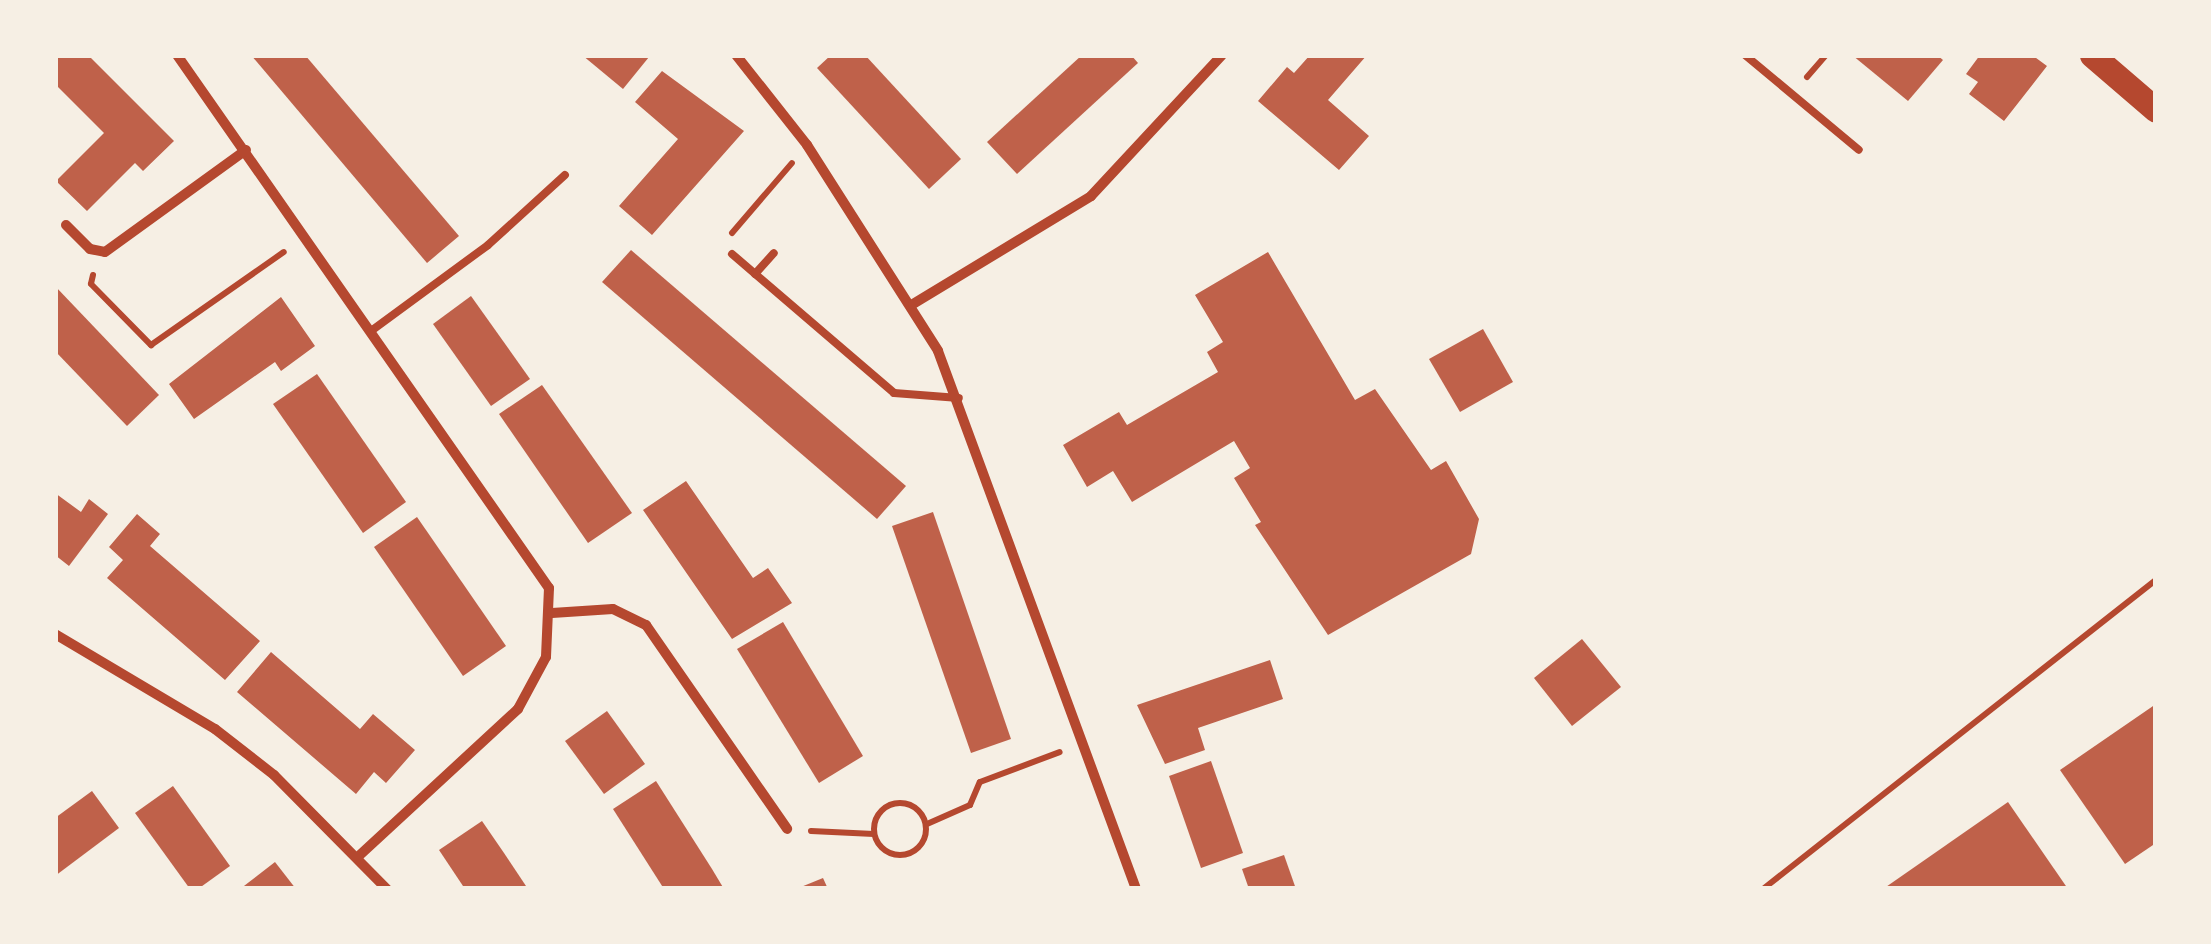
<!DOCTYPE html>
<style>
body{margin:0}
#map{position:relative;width:2211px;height:944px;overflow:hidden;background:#f6efe4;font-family:"Fira Sans",sans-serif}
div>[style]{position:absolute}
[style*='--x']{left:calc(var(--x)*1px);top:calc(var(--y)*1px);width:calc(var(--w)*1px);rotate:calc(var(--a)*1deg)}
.building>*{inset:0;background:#bf614a}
.path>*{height:6px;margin:-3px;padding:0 3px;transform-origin:3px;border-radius:3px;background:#b5482f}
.path>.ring{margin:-3px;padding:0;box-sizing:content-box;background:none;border:6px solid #b5482f;border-radius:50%}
.service>*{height:8px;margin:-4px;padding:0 4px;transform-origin:4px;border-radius:4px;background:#b5482f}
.minor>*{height:10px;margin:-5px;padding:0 5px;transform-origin:5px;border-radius:5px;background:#b5482f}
.primary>*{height:25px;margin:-12.5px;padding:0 12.5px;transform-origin:12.5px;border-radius:12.5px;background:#b5482f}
span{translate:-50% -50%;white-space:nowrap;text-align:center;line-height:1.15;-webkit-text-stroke:9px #f6efe4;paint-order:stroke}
.frame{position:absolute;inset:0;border:58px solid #f6efe4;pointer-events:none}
</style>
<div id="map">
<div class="building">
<i style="clip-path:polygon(57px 55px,88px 55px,174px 141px,143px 171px,135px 163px,87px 211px,56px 181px,104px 133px,55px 84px)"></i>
<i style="clip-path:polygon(251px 55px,305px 55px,459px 236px,427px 263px)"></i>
<i style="clip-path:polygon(582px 55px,647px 55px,649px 57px,623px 89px)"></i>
<i style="clip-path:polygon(831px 55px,865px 55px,961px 159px,929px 189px,817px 68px)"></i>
<i style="clip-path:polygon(1082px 55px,1131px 55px,1138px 63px,1017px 174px,987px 142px)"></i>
<i style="clip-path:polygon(1310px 55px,1367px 55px,1328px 100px,1369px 136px,1339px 170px,1258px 101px,1287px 67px,1294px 73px)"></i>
<i style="clip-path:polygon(1852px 55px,1937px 55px,1943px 60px,1908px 101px)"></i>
<i style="clip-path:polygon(1980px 55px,2032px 55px,2047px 66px,2004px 121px,1969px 94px,1978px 82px,1966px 74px)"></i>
<i style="clip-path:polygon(662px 71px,744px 131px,652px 235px,619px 206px,678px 139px,635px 102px)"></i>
<i style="clip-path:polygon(631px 250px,906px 486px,877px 519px,602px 282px)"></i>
<i style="clip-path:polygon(1268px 252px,1355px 400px,1375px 389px,1431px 470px,1446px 461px,1479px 519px,1471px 554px,1328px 635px,1255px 525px,1261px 522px,1234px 478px,1250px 468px,1234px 441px,1132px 502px,1113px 471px,1087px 487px,1063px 445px,1119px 412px,1127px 425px,1218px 372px,1207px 352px,1223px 342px,1195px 295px)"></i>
<i style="clip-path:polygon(55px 286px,159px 395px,127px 426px,55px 351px)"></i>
<i style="clip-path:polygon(471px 296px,530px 379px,491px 406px,433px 324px)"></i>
<i style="clip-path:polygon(281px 297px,315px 346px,281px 371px,275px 362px,194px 419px,169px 384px)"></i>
<i style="clip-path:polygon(1483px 329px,1513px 382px,1460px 412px,1429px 359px)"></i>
<i style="clip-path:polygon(317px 374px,406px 502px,363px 533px,273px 404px)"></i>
<i style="clip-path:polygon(542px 385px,632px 513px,588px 543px,499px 414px)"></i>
<i style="clip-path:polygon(686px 481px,753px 578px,768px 568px,792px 603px,732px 639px,643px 510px)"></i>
<i style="clip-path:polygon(55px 493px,81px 512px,89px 499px,108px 514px,69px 566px,55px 555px)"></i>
<i style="clip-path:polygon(933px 512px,1011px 739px,971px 753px,892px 526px)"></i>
<i style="clip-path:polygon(137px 514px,160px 534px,150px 546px,260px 641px,225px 680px,107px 578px,123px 560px,109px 547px)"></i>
<i style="clip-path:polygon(417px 517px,506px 646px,463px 676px,374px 547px)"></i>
<i style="clip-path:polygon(783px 622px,863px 756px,819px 783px,737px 649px)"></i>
<i style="clip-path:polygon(1582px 639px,1621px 687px,1572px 726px,1534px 678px)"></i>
<i style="clip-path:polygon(271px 652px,360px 729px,373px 714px,415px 750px,386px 783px,374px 772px,356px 794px,237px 692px)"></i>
<i style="clip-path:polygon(1270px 660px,1283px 699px,1198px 728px,1205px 750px,1165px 764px,1137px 705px)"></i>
<i style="clip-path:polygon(2156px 704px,2156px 843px,2125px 864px,2060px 770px)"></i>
<i style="clip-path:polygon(607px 711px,645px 764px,604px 794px,565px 741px)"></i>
<i style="clip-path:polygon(1211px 761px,1243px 853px,1201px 868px,1169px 776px)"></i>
<i style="clip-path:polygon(656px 781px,712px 869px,724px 889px,664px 889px,613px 809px)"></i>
<i style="clip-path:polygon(173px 786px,230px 866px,198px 889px,190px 889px,135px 813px)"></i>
<i style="clip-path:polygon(92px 791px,119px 828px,55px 876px,55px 818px)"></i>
<i style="clip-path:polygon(2008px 802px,2068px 889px,1883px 889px)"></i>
<i style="clip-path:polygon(482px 821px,504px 853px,528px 889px,465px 889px,439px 850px)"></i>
<i style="clip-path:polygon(1284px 855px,1296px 889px,1249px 889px,1242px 869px)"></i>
<i style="clip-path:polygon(275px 862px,296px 889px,240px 889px)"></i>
<i style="clip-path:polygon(823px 878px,828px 889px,796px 889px)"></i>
</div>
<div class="path">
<i style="--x:1807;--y:77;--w:29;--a:-49"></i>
<i style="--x:732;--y:233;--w:92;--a:-49.4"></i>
<i style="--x:93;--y:275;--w:9;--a:103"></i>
<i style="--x:91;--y:284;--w:86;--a:45.5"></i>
<i style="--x:151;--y:345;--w:162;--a:-35"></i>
<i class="ring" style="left:874px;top:803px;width:46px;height:46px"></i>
<i style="--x:927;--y:824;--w:47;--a:-23.8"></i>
<i style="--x:970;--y:805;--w:25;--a:-67"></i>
<i style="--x:980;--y:782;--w:85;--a:-20.6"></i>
<i style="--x:811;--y:831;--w:63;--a:2.7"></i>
<i style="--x:1763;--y:889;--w:500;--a:-38.2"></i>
</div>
<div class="service">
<i style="--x:1745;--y:55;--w:148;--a:39.8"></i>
<i style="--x:732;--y:254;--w:213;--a:40.6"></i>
<i style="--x:894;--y:393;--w:65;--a:4.4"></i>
<i style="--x:755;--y:274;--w:28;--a:-48"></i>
<i style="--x:371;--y:331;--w:145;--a:-36.3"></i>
<i style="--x:488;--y:245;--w:104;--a:-42.3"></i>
</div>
<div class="minor">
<i style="--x:177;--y:55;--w:650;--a:55.09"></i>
<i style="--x:549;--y:588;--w:69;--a:92.5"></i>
<i style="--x:546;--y:657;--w:59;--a:118.3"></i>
<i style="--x:518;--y:709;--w:215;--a:137.3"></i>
<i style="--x:736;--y:55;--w:115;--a:51.7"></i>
<i style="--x:807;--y:145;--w:244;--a:57.5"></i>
<i style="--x:938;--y:351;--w:573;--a:69.79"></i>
<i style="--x:66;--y:225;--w:34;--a:45"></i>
<i style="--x:90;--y:249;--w:15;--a:11"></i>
<i style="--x:105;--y:252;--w:174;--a:-35.9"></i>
<i style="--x:913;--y:304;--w:208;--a:-31.2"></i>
<i style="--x:1091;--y:196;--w:192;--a:-47.1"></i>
<i style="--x:552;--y:613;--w:61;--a:-3.8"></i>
<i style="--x:613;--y:609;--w:37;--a:26"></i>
<i style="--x:646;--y:625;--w:248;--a:55.3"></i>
<i style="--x:55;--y:634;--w:186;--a:30.7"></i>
<i style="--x:215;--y:729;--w:75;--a:37.9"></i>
<i style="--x:274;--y:775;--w:161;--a:45.3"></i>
</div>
<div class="primary">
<i style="--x:2092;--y:55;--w:84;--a:40.7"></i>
</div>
<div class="frame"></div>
</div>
